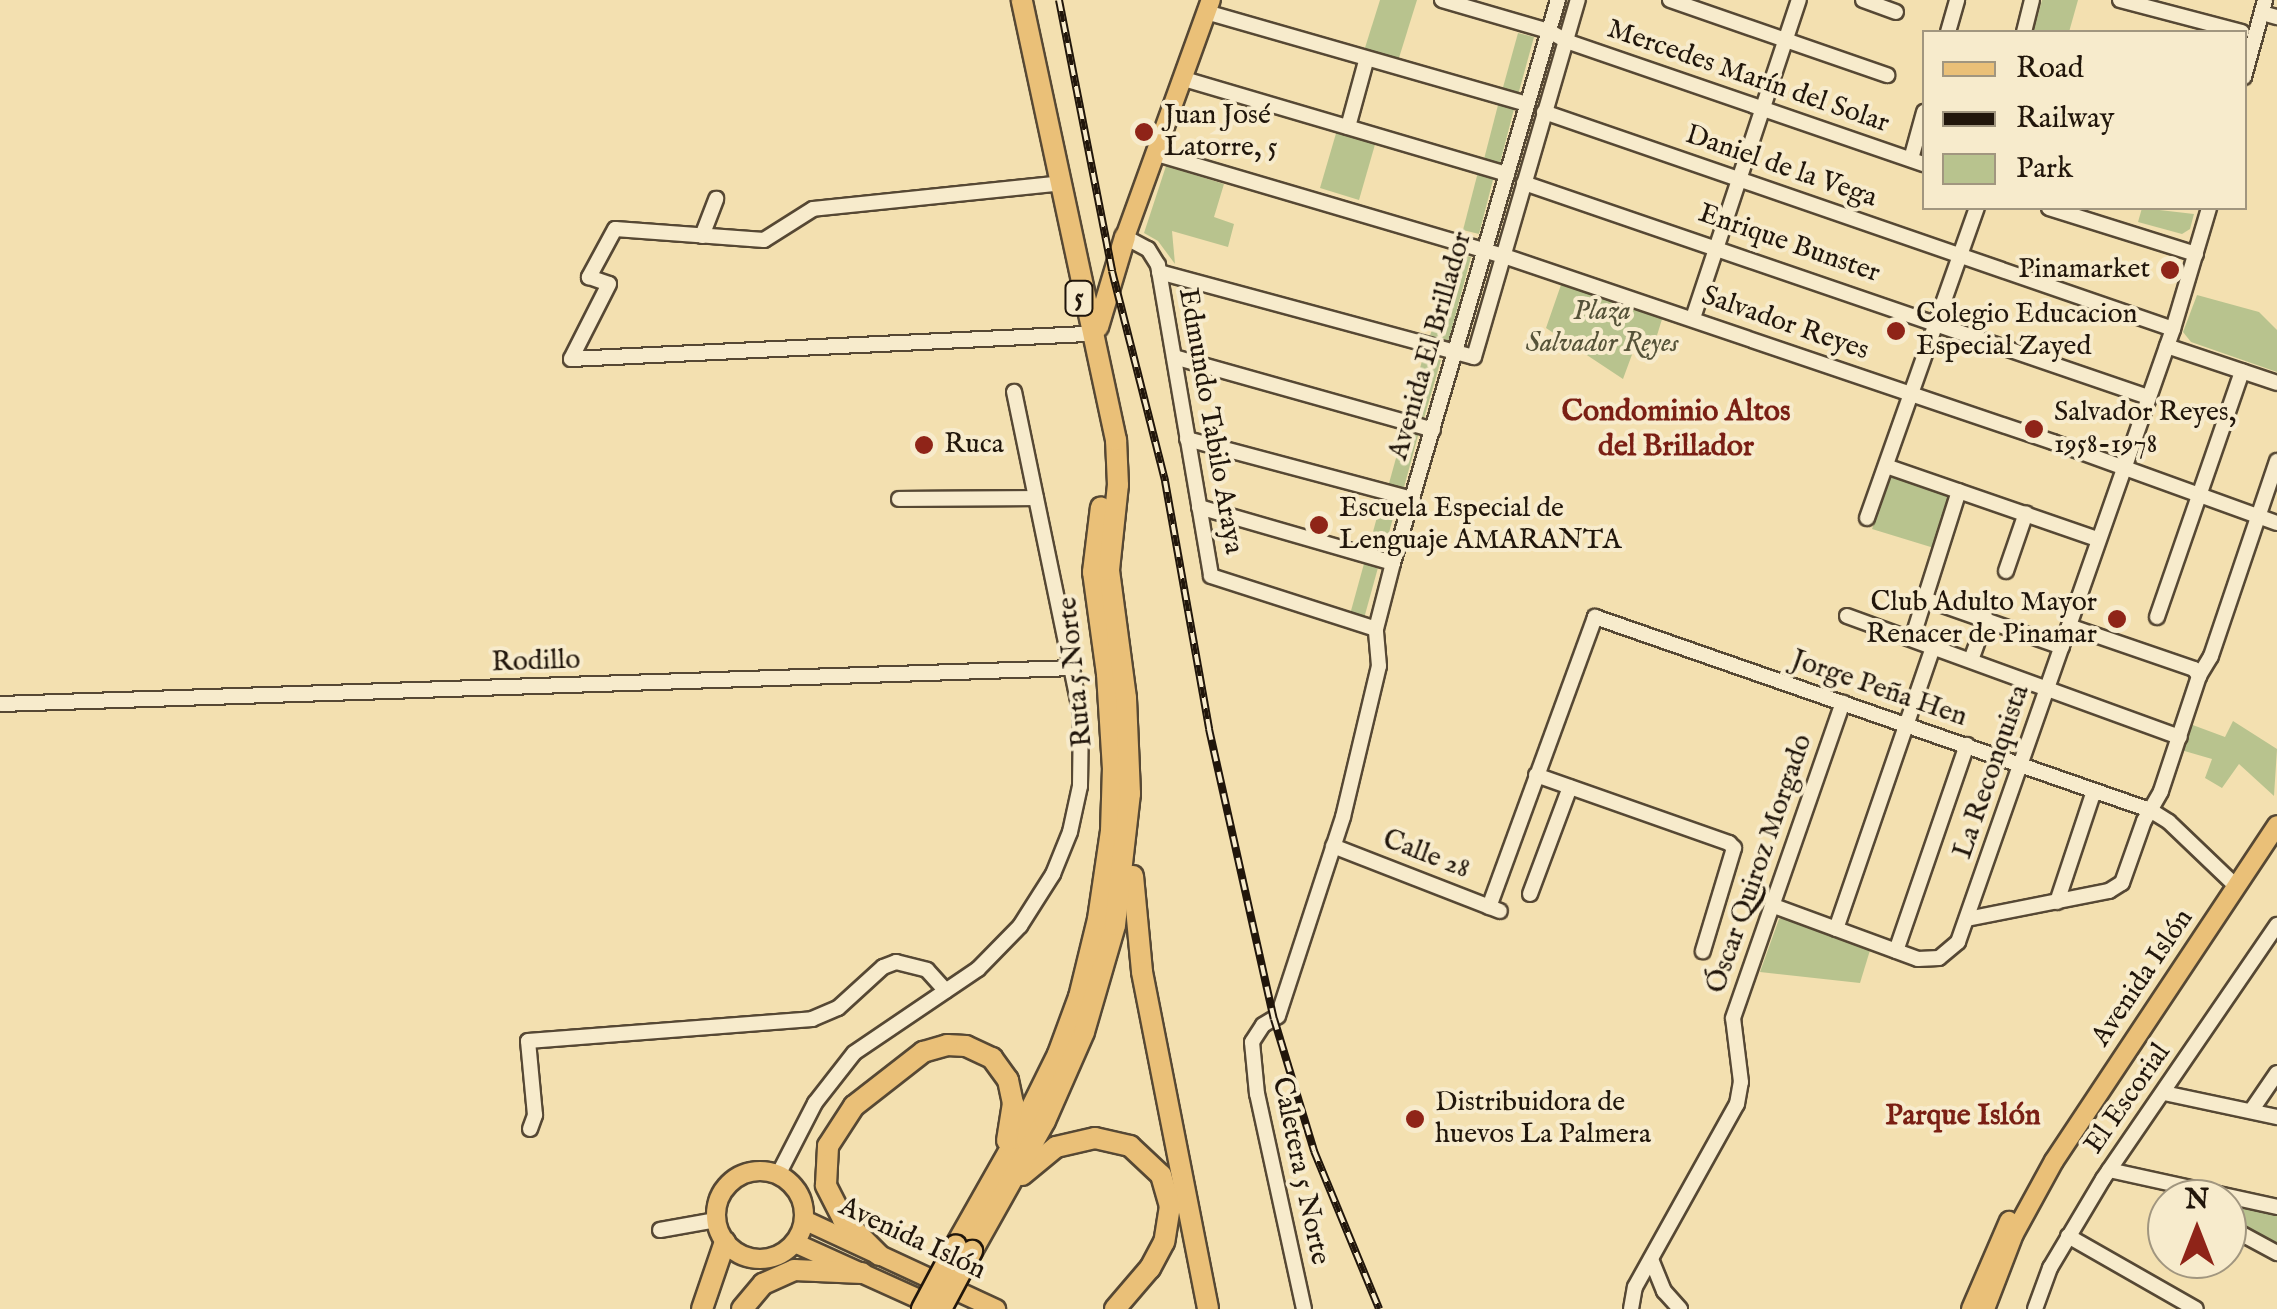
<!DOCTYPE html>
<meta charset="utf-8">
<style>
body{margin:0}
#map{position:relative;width:2277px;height:1309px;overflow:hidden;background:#f3e0b0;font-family:"IM FELL English",serif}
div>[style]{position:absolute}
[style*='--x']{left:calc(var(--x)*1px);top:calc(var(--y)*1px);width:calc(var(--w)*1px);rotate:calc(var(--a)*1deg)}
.green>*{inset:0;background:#b8c38e}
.roads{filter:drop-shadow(2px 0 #564834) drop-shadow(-2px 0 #564834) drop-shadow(0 2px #564834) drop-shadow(0 -2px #564834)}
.minor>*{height:14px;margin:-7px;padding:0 7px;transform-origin:7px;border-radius:7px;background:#f7ebcc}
.major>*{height:18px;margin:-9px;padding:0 9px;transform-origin:9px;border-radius:9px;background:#eac078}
.major>.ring{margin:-9px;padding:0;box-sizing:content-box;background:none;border:18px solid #eac078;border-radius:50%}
.highway>*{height:20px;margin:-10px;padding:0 10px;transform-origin:10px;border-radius:10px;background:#eac078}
.rail>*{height:8px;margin-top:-4px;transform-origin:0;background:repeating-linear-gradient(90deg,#f7ebcc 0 11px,#21160b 0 22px);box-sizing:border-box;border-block:2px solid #21160b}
.bridges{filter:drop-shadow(2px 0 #21160b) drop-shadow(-2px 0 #21160b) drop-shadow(0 2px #21160b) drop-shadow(0 -2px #21160b)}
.highway-bridge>*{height:20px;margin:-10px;padding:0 10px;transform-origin:10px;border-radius:10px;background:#eac078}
.dots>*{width:28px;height:28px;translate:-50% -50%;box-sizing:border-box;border:5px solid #f7ebcc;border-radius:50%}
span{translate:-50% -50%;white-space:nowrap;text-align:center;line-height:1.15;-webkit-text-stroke:8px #f7ebcc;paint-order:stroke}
.shield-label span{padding:2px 8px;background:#f7ebcc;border:2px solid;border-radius:8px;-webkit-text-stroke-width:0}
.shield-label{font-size:25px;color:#21160b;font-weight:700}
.street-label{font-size:28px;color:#21160b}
.poi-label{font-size:28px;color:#21160b}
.left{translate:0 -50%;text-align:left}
.right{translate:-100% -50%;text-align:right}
.park-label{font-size:28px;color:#565339;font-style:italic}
.neighbourhood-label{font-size:30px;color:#7a1f14;font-weight:700}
.legend{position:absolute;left:1922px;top:30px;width:325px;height:180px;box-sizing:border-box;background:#f7ebcc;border:2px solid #a1967f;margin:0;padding:12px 18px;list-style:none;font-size:30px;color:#21160b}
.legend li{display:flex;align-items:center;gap:20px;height:50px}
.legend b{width:50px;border:2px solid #a1967f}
.north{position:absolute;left:2147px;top:1179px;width:100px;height:100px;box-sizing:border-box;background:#f7ebcc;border:2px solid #a1967f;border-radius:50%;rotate:0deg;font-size:28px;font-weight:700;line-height:40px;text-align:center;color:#21160b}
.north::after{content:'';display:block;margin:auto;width:35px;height:45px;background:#8f2418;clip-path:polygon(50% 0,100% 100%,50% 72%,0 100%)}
</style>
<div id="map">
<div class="green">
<i style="clip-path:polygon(1380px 0,1417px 0,1398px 61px,1364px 51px)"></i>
<i style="clip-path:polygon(2042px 0,2078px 0,2069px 32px,2033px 32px)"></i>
<i style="clip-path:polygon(1518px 33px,1534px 37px,1518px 95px,1502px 91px)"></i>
<i style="clip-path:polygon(1498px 105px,1514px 109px,1499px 167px,1483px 163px)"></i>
<i style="clip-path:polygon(1337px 130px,1376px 141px,1359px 200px,1320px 188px)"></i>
<i style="clip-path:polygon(1166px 166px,1224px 184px,1214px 217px,1234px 224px,1228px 247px,1172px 231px,1175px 264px,1158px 241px,1144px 233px)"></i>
<i style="clip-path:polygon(1478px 172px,1494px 176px,1479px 234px,1463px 230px)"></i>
<i style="clip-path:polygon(2142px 208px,2194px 214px,2190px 229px,2182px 234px,2138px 222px)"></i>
<i style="clip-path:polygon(1456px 253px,1471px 257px,1448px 343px,1429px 339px)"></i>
<i style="clip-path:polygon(1562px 282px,1663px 316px,1654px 345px,1637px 341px,1623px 379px,1546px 328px)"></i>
<i style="clip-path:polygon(2197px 295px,2259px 312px,2277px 330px,2277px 372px,2191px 342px,2183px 332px)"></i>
<i style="clip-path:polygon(1424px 354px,1441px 360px,1424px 418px,1407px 414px)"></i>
<i style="clip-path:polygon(1404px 429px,1419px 432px,1403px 491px,1388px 487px)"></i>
<i style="clip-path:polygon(1893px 472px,1953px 495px,1946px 517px,1941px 516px,1934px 548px,1872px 529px)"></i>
<i style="clip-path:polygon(1383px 495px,1398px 500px,1382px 558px,1367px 554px)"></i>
<i style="clip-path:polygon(1365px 560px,1379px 564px,1363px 622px,1349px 618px)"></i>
<i style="clip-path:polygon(2233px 721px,2277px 749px,2274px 796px,2239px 764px,2222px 788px,2205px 778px,2212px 759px,2181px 750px,2190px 724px,2225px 737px)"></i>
<i style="clip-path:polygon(1786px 916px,1871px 947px,1860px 983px,1760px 972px,1779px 919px)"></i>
<i style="clip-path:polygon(2227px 1202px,2277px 1213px,2277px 1247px,2227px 1219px)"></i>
</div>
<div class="roads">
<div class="minor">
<i style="--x:1442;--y:0;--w:111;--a:16.2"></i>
<i style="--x:1549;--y:31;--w:20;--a:30"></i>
<i style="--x:1566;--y:41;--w:379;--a:19"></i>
<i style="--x:1670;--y:0;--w:230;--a:19.1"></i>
<i style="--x:1863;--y:0;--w:35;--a:20"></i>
<i style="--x:2120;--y:0;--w:126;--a:14.7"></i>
<i style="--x:1206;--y:12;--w:334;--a:16"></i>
<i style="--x:2262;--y:13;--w:16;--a:15"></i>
<i style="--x:1948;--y:32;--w:33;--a:-74"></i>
<i style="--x:2024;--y:32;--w:33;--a:-76"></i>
<i style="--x:2244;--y:77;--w:80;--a:-74.7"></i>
<i style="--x:1184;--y:79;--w:337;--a:16.4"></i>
<i style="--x:1544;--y:112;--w:665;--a:19.03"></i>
<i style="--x:1348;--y:127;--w:68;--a:-74.7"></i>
<i style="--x:1157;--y:154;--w:362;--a:16.4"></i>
<i style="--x:1504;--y:256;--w:580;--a:18.72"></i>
<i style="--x:2053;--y:442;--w:238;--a:19.9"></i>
<i style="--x:1911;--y:159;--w:49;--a:-74.5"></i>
<i style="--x:1524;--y:183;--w:660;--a:18.93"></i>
<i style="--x:1054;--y:184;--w:242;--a:174.1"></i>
<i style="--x:813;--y:209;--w:58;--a:147.7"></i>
<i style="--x:764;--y:240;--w:149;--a:-175.8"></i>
<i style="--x:615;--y:229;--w:55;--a:118.4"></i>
<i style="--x:589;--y:277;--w:21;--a:19"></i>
<i style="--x:609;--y:284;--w:84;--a:116.9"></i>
<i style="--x:571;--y:359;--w:516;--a:-2.78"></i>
<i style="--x:2049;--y:208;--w:154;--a:17.4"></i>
<i style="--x:702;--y:236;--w:40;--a:-69"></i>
<i style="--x:1125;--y:237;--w:26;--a:28"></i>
<i style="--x:1148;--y:249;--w:19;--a:58"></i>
<i style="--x:1158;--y:265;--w:315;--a:80.3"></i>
<i style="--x:1211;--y:576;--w:173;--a:17.8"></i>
<i style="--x:1159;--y:272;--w:326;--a:15.1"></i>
<i style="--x:1474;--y:357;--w:372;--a:-73.8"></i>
<i style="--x:1693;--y:318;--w:335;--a:-71.6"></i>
<i style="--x:2167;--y:346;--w:116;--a:18.6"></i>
<i style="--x:1174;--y:357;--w:269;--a:15.7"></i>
<i style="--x:1187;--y:439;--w:234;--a:14.9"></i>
<i style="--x:1886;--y:466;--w:223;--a:19.1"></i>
<i style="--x:899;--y:499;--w:137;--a:-0.4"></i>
<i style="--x:1199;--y:507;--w:202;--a:16.1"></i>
<i style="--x:1867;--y:518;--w:329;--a:-70.5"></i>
<i style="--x:2006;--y:571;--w:61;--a:-71"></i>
<i style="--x:1925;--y:599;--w:145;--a:19.3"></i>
<i style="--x:1847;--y:616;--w:354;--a:20"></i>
<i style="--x:2157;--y:617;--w:260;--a:-70.9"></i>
<i style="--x:2069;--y:626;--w:132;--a:19"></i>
<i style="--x:2194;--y:669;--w:9;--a:54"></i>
<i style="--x:1912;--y:639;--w:155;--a:-72.4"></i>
<i style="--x:1971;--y:660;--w:44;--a:-69.9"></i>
<i style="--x:0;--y:704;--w:1074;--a:-1.92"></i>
<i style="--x:1536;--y:775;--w:205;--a:19.4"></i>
<i style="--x:1729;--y:843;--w:7;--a:45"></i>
<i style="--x:1734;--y:848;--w:108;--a:106.8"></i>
<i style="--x:1333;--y:846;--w:179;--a:21.3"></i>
<i style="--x:1530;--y:894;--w:114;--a:-69.5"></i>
<i style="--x:2057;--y:902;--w:117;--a:-71.6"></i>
<i style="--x:1774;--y:906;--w:153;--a:20.2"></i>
<i style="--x:1918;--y:959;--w:21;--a:-3"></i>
<i style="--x:1939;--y:958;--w:25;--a:-40"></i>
<i style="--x:1958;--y:942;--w:650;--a:-70.67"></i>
<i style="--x:2173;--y:329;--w:126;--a:-73.4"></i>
<i style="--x:1489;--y:907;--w:309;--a:-69.9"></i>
<i style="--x:1595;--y:617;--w:588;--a:19.18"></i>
<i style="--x:2150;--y:810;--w:22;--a:32"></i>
<i style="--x:2169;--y:822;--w:94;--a:43.7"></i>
<i style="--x:1967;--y:919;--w:145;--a:-11.2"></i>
<i style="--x:2109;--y:891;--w:15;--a:-32"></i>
<i style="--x:2122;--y:883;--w:66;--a:-70.5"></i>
<i style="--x:2144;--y:821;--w:34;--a:-60"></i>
<i style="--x:2161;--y:791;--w:121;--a:-71.7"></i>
<i style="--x:2199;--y:676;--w:23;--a:-59"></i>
<i style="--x:2211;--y:656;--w:206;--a:-71.3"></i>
<i style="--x:1836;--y:929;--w:298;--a:-71"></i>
<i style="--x:1896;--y:951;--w:218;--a:-71"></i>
<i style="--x:2164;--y:1093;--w:116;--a:12"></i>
<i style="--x:2251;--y:1111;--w:46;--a:-55.6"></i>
<i style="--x:530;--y:1129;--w:15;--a:-70"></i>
<i style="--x:535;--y:1115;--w:74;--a:-95.4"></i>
<i style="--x:528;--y:1041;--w:285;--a:-4.4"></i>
<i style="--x:812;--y:1019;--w:28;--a:-23"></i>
<i style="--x:838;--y:1008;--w:61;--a:-42.3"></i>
<i style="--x:883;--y:967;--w:14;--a:-21"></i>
<i style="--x:896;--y:962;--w:32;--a:14"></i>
<i style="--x:927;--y:970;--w:28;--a:48"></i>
<i style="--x:2109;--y:1170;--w:172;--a:12.4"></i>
<i style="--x:778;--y:1175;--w:81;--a:-62.8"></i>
<i style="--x:815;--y:1103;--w:63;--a:-52"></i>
<i style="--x:854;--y:1053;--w:150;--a:-34.1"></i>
<i style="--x:978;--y:969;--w:60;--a:-45.7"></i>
<i style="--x:1020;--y:926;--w:62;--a:-57.6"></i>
<i style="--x:1053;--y:874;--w:45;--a:-68"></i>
<i style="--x:1070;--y:832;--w:47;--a:-77.7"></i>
<i style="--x:1080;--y:786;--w:71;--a:-89.2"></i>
<i style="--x:1081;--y:715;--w:330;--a:-101.7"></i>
<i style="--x:2227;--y:1226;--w:57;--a:28.4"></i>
<i style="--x:660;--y:1230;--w:57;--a:-10.1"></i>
<i style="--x:2068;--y:1236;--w:147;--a:29.7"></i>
<i style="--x:1651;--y:1259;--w:35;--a:68"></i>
<i style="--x:1664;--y:1291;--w:24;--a:48"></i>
<i style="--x:1304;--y:1309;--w:220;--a:-102.3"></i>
<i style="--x:1257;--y:1094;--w:52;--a:-95.5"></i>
<i style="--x:1252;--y:1042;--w:20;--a:-57"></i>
<i style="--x:1263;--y:1025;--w:17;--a:-31"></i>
<i style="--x:1278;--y:1016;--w:209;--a:-71.9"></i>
<i style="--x:1343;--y:817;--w:155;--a:-76.6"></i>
<i style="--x:1379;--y:666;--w:37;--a:-95"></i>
<i style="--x:1376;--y:629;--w:68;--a:-75.6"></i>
<i style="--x:1393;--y:563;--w:587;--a:-73.67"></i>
<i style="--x:1631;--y:1309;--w:22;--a:-80"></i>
<i style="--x:1635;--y:1287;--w:210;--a:-60.9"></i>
<i style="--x:1737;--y:1104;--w:22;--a:-80"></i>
<i style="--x:1741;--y:1082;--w:64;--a:-97.1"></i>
<i style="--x:1733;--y:1018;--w:334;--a:-70.8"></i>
<i style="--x:2035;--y:1309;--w:44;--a:-69.9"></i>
<i style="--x:2050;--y:1268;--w:104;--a:-59.2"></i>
<i style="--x:2103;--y:1179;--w:308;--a:-55.6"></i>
</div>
<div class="major">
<i style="--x:1125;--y:237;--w:252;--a:-70.1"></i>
<i class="ring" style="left:716px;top:1171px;width:70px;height:70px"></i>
<i style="--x:804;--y:1220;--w:212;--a:24.9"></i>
<i style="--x:795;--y:1243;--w:156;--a:24.3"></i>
<i style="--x:1971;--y:1309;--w:96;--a:-66.6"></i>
<i style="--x:1985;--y:1309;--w:80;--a:-68.9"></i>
<i style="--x:2014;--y:1234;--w:83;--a:-61.3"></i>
<i style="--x:2054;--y:1161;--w:403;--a:-56.4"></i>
</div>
<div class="highway">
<i style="--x:1098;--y:327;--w:94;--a:-73.3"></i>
<i style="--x:1133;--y:876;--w:96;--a:84.6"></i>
<i style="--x:1142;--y:972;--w:343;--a:78.9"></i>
<i style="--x:1022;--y:1175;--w:44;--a:-39.5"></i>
<i style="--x:1056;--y:1147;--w:40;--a:-13"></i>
<i style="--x:1095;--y:1138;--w:36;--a:13"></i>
<i style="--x:1130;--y:1146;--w:42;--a:43.1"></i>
<i style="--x:1161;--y:1175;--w:32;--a:74"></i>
<i style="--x:1170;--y:1206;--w:36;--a:99"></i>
<i style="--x:1164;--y:1242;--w:30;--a:118"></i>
<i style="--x:1150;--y:1268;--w:54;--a:130.5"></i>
<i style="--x:956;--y:1245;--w:122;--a:-60.5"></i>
<i style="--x:1016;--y:1139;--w:95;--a:-63.7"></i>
<i style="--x:1058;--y:1054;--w:61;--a:-69.8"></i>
<i style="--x:1079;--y:997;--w:80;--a:-76.3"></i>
<i style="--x:1098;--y:919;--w:89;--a:-81.6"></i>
<i style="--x:1111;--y:831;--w:62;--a:-88.2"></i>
<i style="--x:1113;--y:769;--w:95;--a:-93.6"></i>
<i style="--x:1107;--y:674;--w:103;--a:-97.8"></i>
<i style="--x:1093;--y:572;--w:65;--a:-83"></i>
<i style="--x:972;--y:1251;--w:149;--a:-60.7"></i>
<i style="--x:1045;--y:1121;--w:97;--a:-66.3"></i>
<i style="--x:1084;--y:1032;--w:111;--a:-73.8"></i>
<i style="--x:1115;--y:925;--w:132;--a:-83.5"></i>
<i style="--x:1130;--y:794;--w:96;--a:-92.4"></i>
<i style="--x:1126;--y:698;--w:129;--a:-97.6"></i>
<i style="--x:1109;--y:570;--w:85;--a:-84"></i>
<i style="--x:1118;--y:485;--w:45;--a:-92.5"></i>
<i style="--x:1116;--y:440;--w:450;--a:-102.1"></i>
<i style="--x:879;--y:1255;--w:51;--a:-135"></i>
<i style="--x:843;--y:1219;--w:38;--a:-117"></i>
<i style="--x:826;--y:1185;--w:39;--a:-87"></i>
<i style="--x:828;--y:1146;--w:48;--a:-57"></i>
<i style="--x:854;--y:1106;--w:88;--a:-38"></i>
<i style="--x:923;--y:1052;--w:25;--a:-16"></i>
<i style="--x:947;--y:1045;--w:19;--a:3"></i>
<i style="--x:966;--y:1046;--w:29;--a:25"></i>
<i style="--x:992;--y:1058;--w:27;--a:54"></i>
<i style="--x:1008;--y:1080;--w:24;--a:78"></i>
<i style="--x:1013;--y:1103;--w:38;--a:99"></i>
<i style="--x:702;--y:1309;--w:71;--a:-71.1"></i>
<i style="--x:742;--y:1309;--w:33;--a:-50"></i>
<i style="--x:763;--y:1284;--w:34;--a:-24"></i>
<i style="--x:794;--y:1270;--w:68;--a:2.5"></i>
</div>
</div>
<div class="rail">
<i style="--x:1059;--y:0;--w:276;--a:78.9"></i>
<i style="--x:1112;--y:271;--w:217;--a:75.8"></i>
<i style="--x:1165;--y:481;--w:252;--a:79.9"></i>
<i style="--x:1209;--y:729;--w:297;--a:77.4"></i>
<i style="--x:1274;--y:1019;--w:138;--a:73.1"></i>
<i style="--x:1314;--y:1151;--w:171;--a:67.6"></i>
</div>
<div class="bridges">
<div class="highway-bridge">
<i style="--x:922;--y:1309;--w:72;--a:-62"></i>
<i style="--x:941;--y:1309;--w:66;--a:-61.9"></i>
</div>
</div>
<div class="dots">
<i style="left:1144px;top:132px;background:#8f2418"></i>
<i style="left:2170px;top:270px;background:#8f2418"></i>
<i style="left:1896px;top:331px;background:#8f2418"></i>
<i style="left:2034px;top:429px;background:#8f2418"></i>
<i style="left:924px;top:445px;background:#8f2418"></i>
<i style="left:1319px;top:525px;background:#8f2418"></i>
<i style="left:2117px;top:619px;background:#8f2418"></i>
<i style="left:1415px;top:1119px;background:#8f2418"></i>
</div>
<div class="shield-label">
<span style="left:1079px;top:298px">5</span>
</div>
<div class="street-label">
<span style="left:1748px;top:77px;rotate:19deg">Mercedes Marín del Solar</span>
<span style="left:1781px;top:167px;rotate:19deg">Daniel de la Vega</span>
<span style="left:1789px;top:244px;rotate:19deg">Enrique Bunster</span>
<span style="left:1785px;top:324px;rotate:19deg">Salvador Reyes</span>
<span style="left:1431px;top:346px;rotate:-74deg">Avenida El Brillador</span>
<span style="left:1210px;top:421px;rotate:80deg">Edmundo Tabilo Araya</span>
<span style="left:536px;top:662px;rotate:-2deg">Rodillo</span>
<span style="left:1076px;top:672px;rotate:-96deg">Ruta 5 Norte</span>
<span style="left:1879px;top:689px;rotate:19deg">Jorge Peña Hen</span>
<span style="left:1992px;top:772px;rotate:-71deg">La Reconquista</span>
<span style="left:1426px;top:855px;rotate:21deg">Calle 28</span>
<span style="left:1760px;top:864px;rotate:-71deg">Óscar Quiroz Morgado</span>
<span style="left:2143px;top:978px;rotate:-56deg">Avenida Islón</span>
<span style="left:2128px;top:1099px;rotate:-55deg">El Escorial</span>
<span style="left:1300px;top:1171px;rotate:78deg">Caletera 5 Norte</span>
<span style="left:912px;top:1239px;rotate:25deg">Avenida Islón</span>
</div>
<div class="poi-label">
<span class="left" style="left:1164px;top:132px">Juan José<br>Latorre, 5</span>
<span class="right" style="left:2150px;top:270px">Pinamarket</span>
<span class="left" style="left:1916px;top:331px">Colegio Educacion<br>Especial Zayed</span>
<span class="left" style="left:2054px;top:429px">Salvador Reyes,<br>1958-1978</span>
<span class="left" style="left:944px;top:445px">Ruca</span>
<span class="left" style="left:1339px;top:525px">Escuela Especial de<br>Lenguaje AMARANTA</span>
<span class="right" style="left:2097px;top:619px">Club Adulto Mayor<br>Renacer de Pinamar</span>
<span class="left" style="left:1435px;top:1119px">Distribuidora de<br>huevos La Palmera</span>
</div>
<div class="park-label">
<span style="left:1602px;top:328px">Plaza<br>Salvador Reyes</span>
</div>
<div class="neighbourhood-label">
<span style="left:1676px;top:429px">Condominio Altos<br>del Brillador</span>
<span style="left:1963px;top:1116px">Parque Islón</span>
</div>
<ul class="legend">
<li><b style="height:12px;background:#eac078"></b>Road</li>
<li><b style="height:12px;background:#21160b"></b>Railway</li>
<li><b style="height:28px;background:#b8c38e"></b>Park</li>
</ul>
<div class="north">N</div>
</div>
